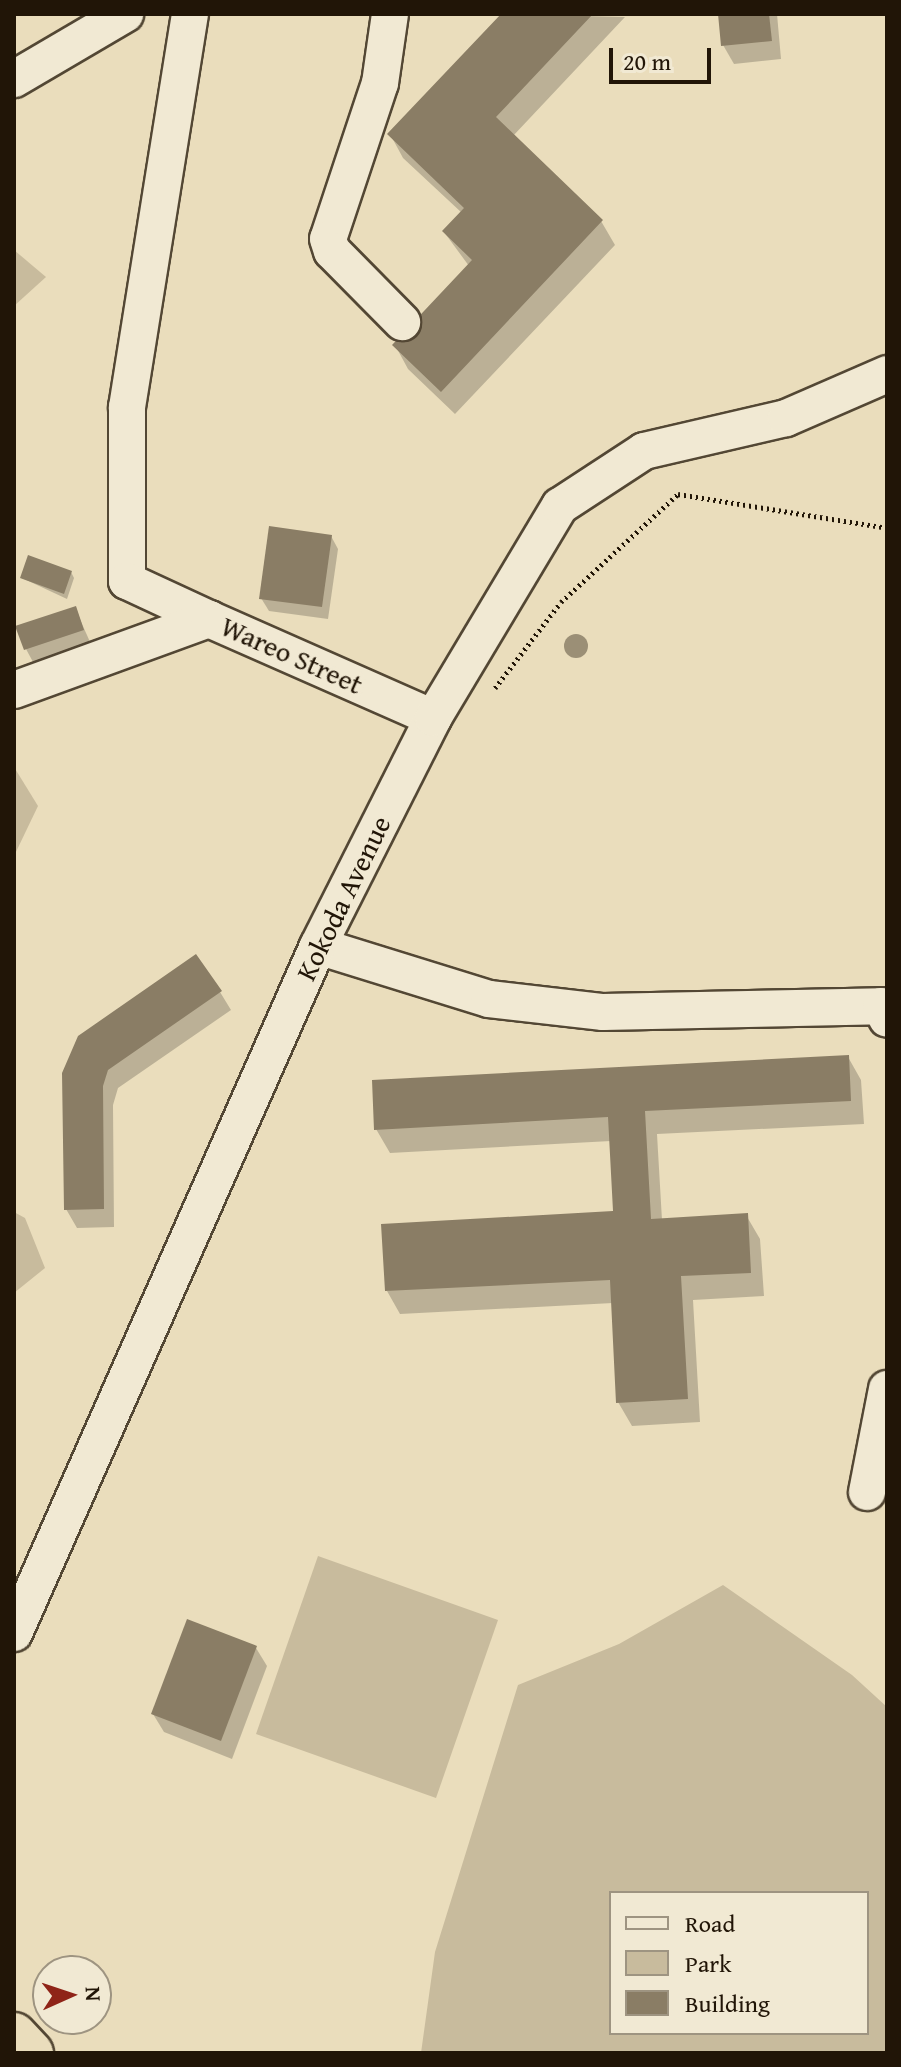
<!DOCTYPE html>
<style>
body{margin:0}
#map{position:relative;width:901px;height:2067px;overflow:hidden;background:#eaddbc;font-family:"Gentium Book Plus",serif}
div>[style]{position:absolute}
[style*='--x']{left:calc(var(--x)*1px);top:calc(var(--y)*1px);width:calc(var(--w)*1px);rotate:calc(var(--a)*1deg)}
.green>*{inset:0;background:#c8bb9d}
.shadow>*{inset:0;background:#0003}
.building>*{inset:0;background:#8a7d65}
.path>*{height:5px;margin-top:-2.5px;transform-origin:0;background:repeating-linear-gradient(90deg,#211507 0 2px,transparent 0 6px)}
.roads{filter:drop-shadow(2px 0 #534734) drop-shadow(-2px 0 #534734) drop-shadow(0 2px #534734) drop-shadow(0 -2px #534734)}
.minor>*{height:36px;margin:-18px;padding:0 18px;transform-origin:18px;border-radius:18px;background:#f1e9d3}
.highway>*{height:44px;margin:-22px;padding:0 22px;transform-origin:22px;border-radius:22px;background:#eaddbc}
.trees>*{width:24px;height:24px;margin:-12px;border-radius:50%;background:#9b8f76}
span{translate:-50% -50%;white-space:nowrap;text-align:center;line-height:1.15;-webkit-text-stroke:7px #f1e9d3;paint-order:stroke}
.street-label{font-size:28px;color:#211507}
.frame{position:absolute;inset:0;border:16px solid #211507;pointer-events:none}
.legend{position:absolute;left:609px;top:1891px;width:260px;height:144px;box-sizing:border-box;background:#f1e9d3;border:2px solid #9e9481;margin:0;padding:10px 14px;list-style:none;font-size:24px;color:#211507}
.legend li{display:flex;align-items:center;gap:16px;height:40px}
.legend b{width:40px;border:2px solid #9e9481}
.north{position:absolute;left:32px;top:1955px;width:80px;height:80px;box-sizing:border-box;background:#f1e9d3;border:2px solid #9e9481;border-radius:50%;rotate:87deg;font-size:22px;font-weight:700;line-height:32px;text-align:center;color:#211507}
.north::after{content:'';display:block;margin:auto;width:28px;height:36px;background:#8f2418;clip-path:polygon(50% 0,100% 100%,50% 72%,0 100%)}
.scale{position:absolute;left:609px;top:48px;width:102px;height:36px;box-sizing:border-box;border:4px solid #211507;border-top:0;padding-left:10px;font-size:24px;line-height:28px;white-space:nowrap;color:#211507;-webkit-text-stroke:6px #f1e9d3;paint-order:stroke}
</style>
<div id="map">
<div class="green">
<i style="clip-path:polygon(14px 250px,46px 277px,14px 306px)"></i>
<i style="clip-path:polygon(14px 767px,38px 806px,14px 856px)"></i>
<i style="clip-path:polygon(14px 1212px,25px 1218px,45px 1268px,14px 1293px)"></i>
<i style="clip-path:polygon(318px 1556px,498px 1620px,436px 1798px,256px 1734px)"></i>
<i style="clip-path:polygon(evenodd,723px 1585px,852px 1675px,887px 1707px,887px 2053px,421px 2053px,435px 1952px,518px 1685px,619px 1644px,723px 1585px,867px 1893px,867px 2033px,611px 2033px,611px 1893px,867px 1893px)"></i>
</div>
<div class="shadow">
<i style="clip-path:polygon(503px 14px,625px 17px,513px 136px,601px 221px,615px 245px,455px 414px,408px 369px,395px 345px,469px 266px,444px 232px,462px 213px,403px 158px,390px 134px)"></i>
<i style="clip-path:polygon(720px 14px,777px 14px,781px 59px,734px 64px,723px 45px)"></i>
<i style="clip-path:polygon(331px 536px,338px 549px,328px 619px,269px 611px,261px 598px)"></i>
<i style="clip-path:polygon(71px 572px,74px 578px,67px 599px,22px 578px)"></i>
<i style="clip-path:polygon(75px 608px,90px 642px,33px 662px,26px 649px)"></i>
<i style="clip-path:polygon(220px 992px,231px 1010px,118px 1088px,113px 1105px,114px 1227px,77px 1228px,66px 1209px,64px 1074px)"></i>
<i style="clip-path:polygon(848px 1057px,861px 1080px,864px 1124px,657px 1134px,662px 1220px,746px 1215px,760px 1239px,764px 1296px,693px 1300px,700px 1422px,632px 1426px,618px 1402px,613px 1303px,400px 1314px,387px 1291px,615px 1213px,611px 1141px,390px 1153px,376px 1129px)"></i>
<i style="clip-path:polygon(256px 1648px,267px 1666px,232px 1759px,164px 1732px,153px 1714px)"></i>
</div>
<div class="building">
<i style="clip-path:polygon(501px 14px,593px 14px,496px 117px,603px 220px,441px 392px,392px 345px,472px 260px,442px 231px,464px 208px,387px 134px)"></i>
<i style="clip-path:polygon(718px 14px,769px 14px,772px 41px,721px 46px)"></i>
<i style="clip-path:polygon(269px 526px,332px 535px,322px 607px,259px 599px)"></i>
<i style="clip-path:polygon(28px 555px,72px 571px,64px 594px,20px 578px)"></i>
<i style="clip-path:polygon(76px 606px,84px 630px,24px 650px,15px 626px)"></i>
<i style="clip-path:polygon(196px 954px,222px 991px,108px 1070px,103px 1086px,104px 1209px,64px 1210px,62px 1073px,78px 1036px)"></i>
<i style="clip-path:polygon(849px 1055px,851px 1101px,645px 1111px,651px 1219px,748px 1213px,751px 1273px,681px 1276px,688px 1399px,616px 1403px,610px 1280px,385px 1291px,381px 1224px,613px 1211px,608px 1117px,374px 1130px,372px 1080px)"></i>
<i style="clip-path:polygon(187px 1619px,257px 1646px,221px 1741px,151px 1714px)"></i>
</div>
<div class="path">
<i style="--x:495;--y:688;--w:108;--a:-52.5"></i>
<i style="--x:561;--y:602;--w:159;--a:-42.7"></i>
<i style="--x:678;--y:494;--w:212;--a:9.2"></i>
</div>
<div class="roads">
<div class="minor">
<i style="--x:190;--y:14;--w:398;--a:99.1"></i>
<i style="--x:127;--y:407;--w:174;--a:90"></i>
<i style="--x:127;--y:581;--w:90;--a:24.9"></i>
<i style="--x:390;--y:14;--w:70;--a:98.2"></i>
<i style="--x:380;--y:83;--w:164;--a:108.4"></i>
<i style="--x:328;--y:239;--w:13;--a:72"></i>
<i style="--x:332;--y:251;--w:100;--a:45.4"></i>
<i style="--x:14;--y:79;--w:129;--a:-30.4"></i>
<i style="--x:14;--y:690;--w:208;--a:-20"></i>
<i style="--x:209;--y:619;--w:245;--a:23.8"></i>
<i style="--x:318;--y:946;--w:179;--a:17.2"></i>
<i style="--x:489;--y:999;--w:115;--a:6.5"></i>
<i style="--x:603;--y:1012;--w:278;--a:-1.2"></i>
<i style="--x:881;--y:1006;--w:14;--a:65"></i>
<i style="--x:867;--y:1492;--w:105;--a:-79"></i>
<i style="--x:14;--y:1633;--w:751;--a:-66.13"></i>
<i style="--x:318;--y:946;--w:255;--a:-63.2"></i>
<i style="--x:433;--y:718;--w:247;--a:-59.1"></i>
<i style="--x:560;--y:506;--w:100;--a:-33.2"></i>
<i style="--x:644;--y:451;--w:146;--a:-13.1"></i>
<i style="--x:786;--y:418;--w:110;--a:-23.5"></i>
</div>
<div class="highway">
<i style="--x:14;--y:2035;--w:25;--a:47"></i>
</div>
</div>
<div class="trees">
<i style="left:576px;top:646px"></i>
</div>
<div class="street-label">
<span style="left:292px;top:655px;rotate:24deg">Wareo Street</span>
<span style="left:343px;top:898px;rotate:-64deg">Kokoda Avenue</span>
</div>
<div class="frame"></div>
<ul class="legend">
<li><b style="height:10px;background:#f1e9d3"></b>Road</li>
<li><b style="height:22px;background:#c8bb9d"></b>Park</li>
<li><b style="height:22px;background:#8a7d65"></b>Building</li>
</ul>
<div class="north">N</div>
<div class="scale">20 m</div>
</div>
